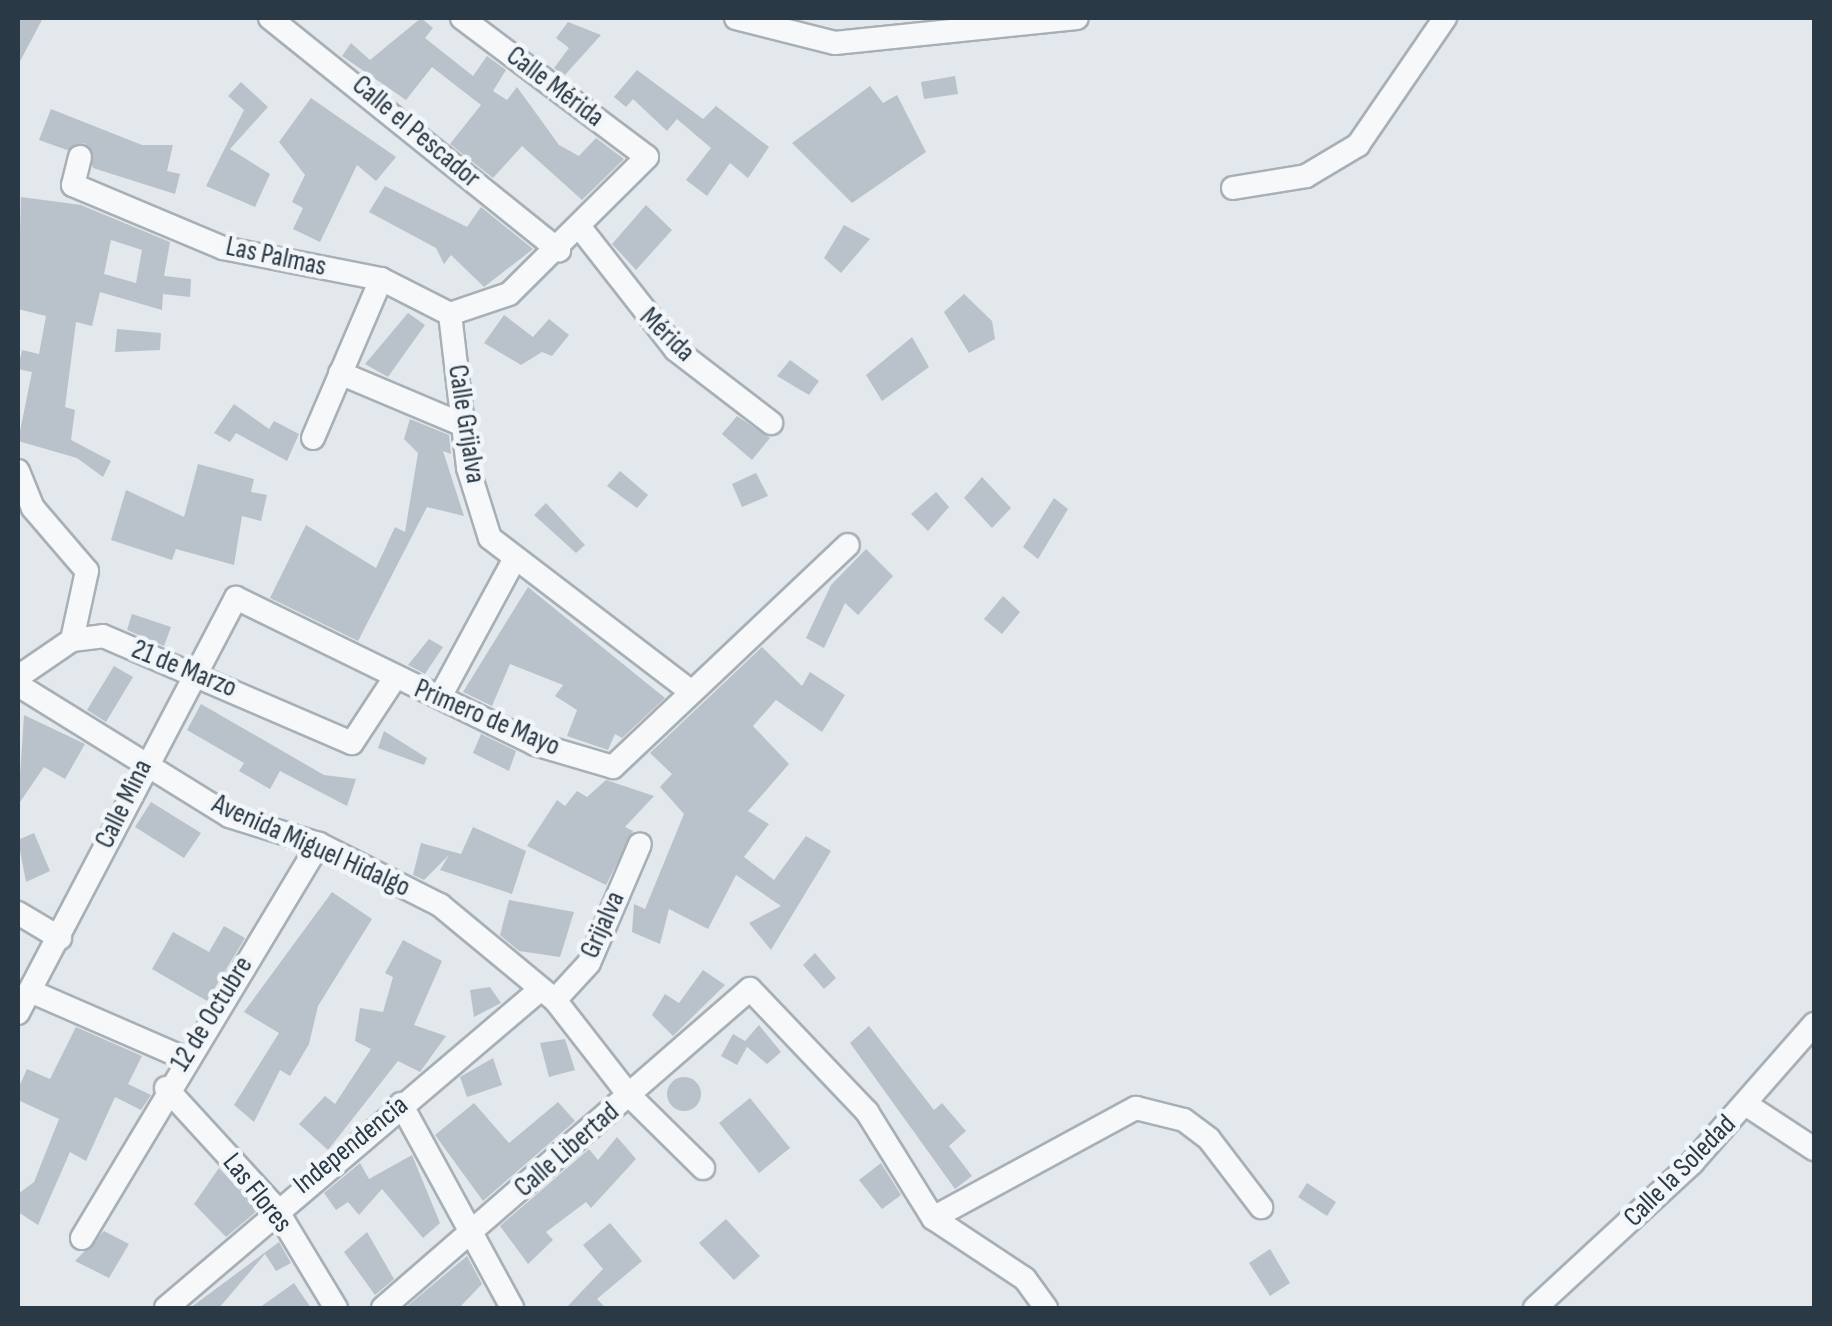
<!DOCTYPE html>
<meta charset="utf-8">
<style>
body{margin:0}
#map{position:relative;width:1832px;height:1326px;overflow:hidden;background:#e2e8ec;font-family:"Sofia Sans Condensed",sans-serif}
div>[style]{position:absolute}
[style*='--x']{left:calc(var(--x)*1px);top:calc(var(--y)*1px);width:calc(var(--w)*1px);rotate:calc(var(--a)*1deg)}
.building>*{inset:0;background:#b9c2ca}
.round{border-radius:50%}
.roads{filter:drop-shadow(2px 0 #a7b0b7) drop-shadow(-2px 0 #a7b0b7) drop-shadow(0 2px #a7b0b7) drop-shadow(0 -2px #a7b0b7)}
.minor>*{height:22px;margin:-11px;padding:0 11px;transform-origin:11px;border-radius:11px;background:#f6f8fa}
span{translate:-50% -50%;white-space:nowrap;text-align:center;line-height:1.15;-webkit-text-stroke:9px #f3f6f9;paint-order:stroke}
.street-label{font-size:28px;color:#293946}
.frame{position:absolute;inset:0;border:20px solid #293946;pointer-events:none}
</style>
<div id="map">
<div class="building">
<i style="clip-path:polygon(18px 18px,43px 18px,18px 65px)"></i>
<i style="clip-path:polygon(421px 18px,433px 28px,425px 38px,473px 76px,487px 56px,506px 70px,493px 91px,507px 100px,517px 87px,559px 145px,579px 156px,596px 138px,624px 159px,582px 200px,522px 146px,493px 178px,450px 144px,481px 105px,432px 67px,406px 100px,342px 56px,351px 43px,370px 60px)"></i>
<i style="clip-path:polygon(568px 22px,601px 35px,564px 76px,554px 68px,569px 48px,556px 38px)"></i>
<i style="clip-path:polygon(637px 70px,703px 119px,716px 106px,769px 147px,748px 178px,730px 163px,707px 196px,686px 180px,711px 148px,677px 119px,667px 131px,633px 99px,626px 107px,614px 97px)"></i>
<i style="clip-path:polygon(955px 76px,958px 94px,924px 99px,921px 82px)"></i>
<i style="clip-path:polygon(241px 82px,268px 107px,230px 149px,270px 174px,255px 207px,206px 186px,244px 110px,228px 96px)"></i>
<i style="clip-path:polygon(870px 86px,883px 103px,897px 95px,926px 152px,852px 203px,792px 143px)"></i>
<i style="clip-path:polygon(311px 98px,396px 157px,376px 181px,357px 165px,320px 242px,293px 229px,303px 208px,292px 202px,305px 175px,279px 142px)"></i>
<i style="clip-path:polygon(51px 109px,142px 145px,173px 145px,167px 171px,180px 174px,175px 194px,93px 168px,85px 143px,67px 150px,39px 140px)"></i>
<i style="clip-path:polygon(385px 186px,467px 227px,481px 207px,533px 249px,484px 287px,451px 255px,444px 264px,436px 248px,369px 212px)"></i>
<i style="clip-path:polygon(evenodd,21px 197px,81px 205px,170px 242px,164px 276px,191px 279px,190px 297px,163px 294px,162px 310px,100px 292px,92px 326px,76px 322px,65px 407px,75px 410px,71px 440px,111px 461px,103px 477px,77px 458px,18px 441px,32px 372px,18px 369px,22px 350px,39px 354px,46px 316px,18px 309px,21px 197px,111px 240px,142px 250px,136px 283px,104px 274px,111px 240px)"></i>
<i style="clip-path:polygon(646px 205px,672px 230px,636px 270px,612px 244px)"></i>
<i style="clip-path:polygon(844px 225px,870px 239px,841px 273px,824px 258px)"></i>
<i style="clip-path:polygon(964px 294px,992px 321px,995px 339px,969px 353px,944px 312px)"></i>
<i style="clip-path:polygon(408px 313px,425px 325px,388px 377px,365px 364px)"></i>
<i style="clip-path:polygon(504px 315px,533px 337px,549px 319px,569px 335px,552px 356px,542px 352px,521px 365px,484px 343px)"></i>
<i style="clip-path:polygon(117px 329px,161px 333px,160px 350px,115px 352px)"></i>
<i style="clip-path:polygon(912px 337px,929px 367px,882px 401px,866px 375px)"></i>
<i style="clip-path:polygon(790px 360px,819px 381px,809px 395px,777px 376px)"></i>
<i style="clip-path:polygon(234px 404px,269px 429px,274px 421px,299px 434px,287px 461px,236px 433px,230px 442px,214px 433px)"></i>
<i style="clip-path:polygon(737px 416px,770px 438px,752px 460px,722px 434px)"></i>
<i style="clip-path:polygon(410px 419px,449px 435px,451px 454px,443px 451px,464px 516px,427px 507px,358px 641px,270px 598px,306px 525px,376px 568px,395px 527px,405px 532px,418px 453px,404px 439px)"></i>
<i style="clip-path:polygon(198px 464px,254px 479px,251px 492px,267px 495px,261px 521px,242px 516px,234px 565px,176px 549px,172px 560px,111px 540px,126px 490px,184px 517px)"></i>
<i style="clip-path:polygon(620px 471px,648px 495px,637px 508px,607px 486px)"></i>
<i style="clip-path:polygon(756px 473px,768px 496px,742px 507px,732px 484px)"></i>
<i style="clip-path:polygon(982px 477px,1011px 508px,992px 528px,964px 498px)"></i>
<i style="clip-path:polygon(936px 492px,949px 507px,928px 531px,911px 514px)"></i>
<i style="clip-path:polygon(1054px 498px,1068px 509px,1038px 559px,1023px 547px)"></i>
<i style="clip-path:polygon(546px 503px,585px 545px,576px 553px,534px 515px)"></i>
<i style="clip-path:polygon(866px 549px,893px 576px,858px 615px,845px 603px,824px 648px,806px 638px,831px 585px)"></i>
<i style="clip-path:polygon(528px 587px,665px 698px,622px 738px,615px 734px,608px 750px,567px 736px,577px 710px,555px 696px,563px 685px,510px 664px,492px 706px,463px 692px)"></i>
<i style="clip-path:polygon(1003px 596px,1020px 612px,1002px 634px,984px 619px)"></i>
<i style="clip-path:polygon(132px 614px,171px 627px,164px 646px,127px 630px)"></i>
<i style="clip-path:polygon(429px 639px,443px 647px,425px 674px,408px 665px)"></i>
<i style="clip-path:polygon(762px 647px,802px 686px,810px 672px,845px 695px,822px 732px,776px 700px,753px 726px,789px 764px,748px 811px,769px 824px,744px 857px,774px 880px,806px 836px,831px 851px,771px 950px,749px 923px,781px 906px,736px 875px,708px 929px,669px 909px,660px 944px,632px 932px,634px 904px,645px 909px,684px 814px,660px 787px,672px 774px,650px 753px)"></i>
<i style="clip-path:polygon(114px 666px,133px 677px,106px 722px,87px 710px)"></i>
<i style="clip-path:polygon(201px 704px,324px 775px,356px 779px,347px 806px,280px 771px,270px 789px,239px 771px,244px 763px,187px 730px)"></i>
<i style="clip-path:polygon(24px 715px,85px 744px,65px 779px,44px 767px,18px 805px)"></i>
<i style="clip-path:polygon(384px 731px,427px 758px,424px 765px,378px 748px)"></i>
<i style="clip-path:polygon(481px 734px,516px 751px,509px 771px,473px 753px)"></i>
<i style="clip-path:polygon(606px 780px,654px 796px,625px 827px,633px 831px,606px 885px,527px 846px,557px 800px,565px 806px,577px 791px,587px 797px)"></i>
<i style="clip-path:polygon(151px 802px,201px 833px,184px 858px,135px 827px)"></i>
<i style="clip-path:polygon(473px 827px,526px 851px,512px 894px,440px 870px,449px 855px,424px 880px,413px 875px,421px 843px,461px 854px)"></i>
<i style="clip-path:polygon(34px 833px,50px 871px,26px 882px,18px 840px)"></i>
<i style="clip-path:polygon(332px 892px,372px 919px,318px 1006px,309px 1044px,290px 1076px,280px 1070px,254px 1122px,234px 1105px,279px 1033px,244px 1012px)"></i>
<i style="clip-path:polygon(509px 900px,574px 912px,560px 957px,519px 951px,500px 935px)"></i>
<i style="clip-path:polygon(224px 926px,245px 938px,207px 1001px,152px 969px,173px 932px,209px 952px)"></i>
<i style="clip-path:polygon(403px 940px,442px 961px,414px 1025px,446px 1036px,420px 1072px,398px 1061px,328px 1150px,299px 1124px,325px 1096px,335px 1104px,371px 1049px,355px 1041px,360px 1008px,383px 1012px,393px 977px,385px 973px)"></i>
<i style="clip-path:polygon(815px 953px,836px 978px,824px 989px,803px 965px)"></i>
<i style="clip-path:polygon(703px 970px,725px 985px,673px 1036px,652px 1015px,665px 994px,679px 1003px)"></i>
<i style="clip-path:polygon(490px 987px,501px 1003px,474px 1017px,470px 990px)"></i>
<i style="clip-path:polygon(759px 1025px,781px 1052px,767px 1064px,747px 1047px,737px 1065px,721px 1056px,733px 1034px,745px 1041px)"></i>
<i style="clip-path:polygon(869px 1026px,934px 1110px,942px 1103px,966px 1131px,949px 1146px,972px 1176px,955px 1189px,850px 1043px)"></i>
<i style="clip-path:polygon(76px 1027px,142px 1056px,128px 1084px,151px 1095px,141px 1110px,115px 1097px,86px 1161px,70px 1152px,38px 1225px,18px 1212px,18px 1194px,34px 1182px,59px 1119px,18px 1100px,18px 1089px,27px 1069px,50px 1079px)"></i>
<i style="clip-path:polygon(565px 1039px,575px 1070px,549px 1077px,540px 1043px)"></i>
<i style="clip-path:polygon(493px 1058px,502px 1085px,467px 1097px,460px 1077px)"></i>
<i class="round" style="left:667px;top:1077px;width:34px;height:34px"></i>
<i style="clip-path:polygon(750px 1098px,790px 1148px,759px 1173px,719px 1123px)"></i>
<i style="clip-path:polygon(558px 1102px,575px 1121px,483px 1201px,435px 1135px,474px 1103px,509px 1143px)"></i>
<i style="clip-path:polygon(617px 1137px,636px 1159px,591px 1208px,586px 1202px,546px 1232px,553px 1240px,528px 1264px,500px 1226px,589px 1149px,598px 1160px)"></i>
<i style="clip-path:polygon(412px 1155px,440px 1223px,423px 1238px,382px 1189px,359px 1215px,348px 1202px,336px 1210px,324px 1193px,360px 1163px,369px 1179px)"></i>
<i style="clip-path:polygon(881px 1163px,901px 1195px,882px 1209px,859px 1180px)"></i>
<i style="clip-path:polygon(219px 1168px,258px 1210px,226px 1237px,194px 1204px)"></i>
<i style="clip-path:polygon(1307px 1183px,1336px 1202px,1327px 1216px,1298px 1197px)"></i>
<i style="clip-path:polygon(726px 1219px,760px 1256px,734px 1280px,699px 1243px)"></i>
<i style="clip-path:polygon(610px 1223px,642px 1261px,597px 1299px,606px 1308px,566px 1308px,603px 1269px,583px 1245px)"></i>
<i style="clip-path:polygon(104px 1231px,129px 1244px,109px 1278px,75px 1261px)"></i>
<i style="clip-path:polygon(367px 1232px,394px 1279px,375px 1295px,344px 1252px)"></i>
<i style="clip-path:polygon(279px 1242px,291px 1263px,276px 1271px,265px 1254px,219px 1308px,190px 1308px)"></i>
<i style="clip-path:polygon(1270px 1249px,1290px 1283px,1270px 1296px,1249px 1263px)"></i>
<i style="clip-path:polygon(467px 1256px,482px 1284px,459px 1308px,405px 1308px)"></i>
<i style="clip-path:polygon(294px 1283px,311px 1308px,259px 1308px)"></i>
</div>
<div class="roads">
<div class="minor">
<i style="--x:270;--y:18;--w:371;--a:38.8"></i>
<i style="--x:462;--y:18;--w:231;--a:36.9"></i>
<i style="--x:647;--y:157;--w:194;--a:135.2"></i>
<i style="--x:509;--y:294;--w:62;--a:161.3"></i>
<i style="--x:450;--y:314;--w:155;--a:83.3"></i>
<i style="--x:468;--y:468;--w:73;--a:72.6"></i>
<i style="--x:490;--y:538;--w:252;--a:37.4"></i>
<i style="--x:736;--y:18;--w:102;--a:14.2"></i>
<i style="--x:835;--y:43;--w:243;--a:-5.9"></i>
<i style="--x:80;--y:157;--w:29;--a:104"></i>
<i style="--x:73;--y:185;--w:163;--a:22.8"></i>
<i style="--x:223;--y:248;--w:161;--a:11.1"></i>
<i style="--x:381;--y:279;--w:77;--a:26.9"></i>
<i style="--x:1233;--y:188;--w:74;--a:-9.3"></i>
<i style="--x:1306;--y:176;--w:61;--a:-30.8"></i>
<i style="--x:1358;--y:145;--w:154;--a:-55.6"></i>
<i style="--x:582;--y:230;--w:152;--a:51.9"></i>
<i style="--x:676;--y:350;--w:120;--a:37.5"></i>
<i style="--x:340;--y:373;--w:134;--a:22.9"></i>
<i style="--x:313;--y:438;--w:173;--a:-66.8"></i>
<i style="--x:18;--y:471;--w:40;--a:68"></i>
<i style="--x:33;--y:508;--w:83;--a:49.4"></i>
<i style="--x:87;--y:571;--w:71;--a:102.3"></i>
<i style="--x:18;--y:677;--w:65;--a:-34.4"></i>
<i style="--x:72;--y:640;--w:31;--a:-7"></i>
<i style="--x:103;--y:636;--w:271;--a:23.3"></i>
<i style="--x:352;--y:743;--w:77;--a:-56.7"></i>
<i style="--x:18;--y:685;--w:248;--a:31.8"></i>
<i style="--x:229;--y:816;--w:94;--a:17.3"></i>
<i style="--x:319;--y:844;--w:136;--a:26.8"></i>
<i style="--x:440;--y:905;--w:149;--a:39.6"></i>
<i style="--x:555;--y:1000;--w:120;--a:52.1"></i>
<i style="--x:629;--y:1095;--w:104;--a:44.6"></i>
<i style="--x:441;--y:695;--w:151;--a:-61.6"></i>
<i style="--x:18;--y:913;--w:49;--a:30.8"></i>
<i style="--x:30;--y:991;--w:168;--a:23.5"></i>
<i style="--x:555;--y:1000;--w:50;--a:-47.4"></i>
<i style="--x:589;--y:963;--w:129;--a:-66.8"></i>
<i style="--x:18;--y:1013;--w:469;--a:-62.3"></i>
<i style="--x:236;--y:598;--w:333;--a:26"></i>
<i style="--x:535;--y:744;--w:81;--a:16.4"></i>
<i style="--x:613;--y:767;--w:323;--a:-43.4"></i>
<i style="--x:166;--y:1088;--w:161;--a:47.5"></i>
<i style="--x:275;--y:1207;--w:118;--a:58.9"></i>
<i style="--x:401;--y:1104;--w:232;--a:61.4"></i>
<i style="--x:1747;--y:1105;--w:80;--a:33.3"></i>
<i style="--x:933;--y:1218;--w:231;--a:-28.5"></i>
<i style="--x:1136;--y:1108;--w:49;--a:14"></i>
<i style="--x:1184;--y:1120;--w:31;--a:37"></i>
<i style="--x:1209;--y:1139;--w:86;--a:52.6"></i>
<i style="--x:82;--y:1238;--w:460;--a:-59"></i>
<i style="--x:166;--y:1308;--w:492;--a:-40.4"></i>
<i style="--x:383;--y:1308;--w:486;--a:-41"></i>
<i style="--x:750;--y:989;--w:170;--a:46.4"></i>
<i style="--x:867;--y:1112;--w:125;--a:58.1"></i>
<i style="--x:933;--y:1218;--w:110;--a:33.5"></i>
<i style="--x:1025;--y:1279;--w:36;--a:54"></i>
<i style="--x:1535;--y:1308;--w:214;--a:-42.7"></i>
<i style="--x:1692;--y:1163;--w:185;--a:-48.7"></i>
</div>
</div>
<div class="street-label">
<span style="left:555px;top:87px;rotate:37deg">Calle Mérida</span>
<span style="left:416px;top:132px;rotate:40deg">Calle el Pescador</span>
<span style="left:276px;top:257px;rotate:12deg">Las Palmas</span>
<span style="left:667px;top:335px;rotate:44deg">Mérida</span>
<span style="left:466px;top:424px;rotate:81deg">Calle Grijalva</span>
<span style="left:184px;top:669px;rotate:22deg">21 de Marzo</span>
<span style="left:487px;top:718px;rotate:23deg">Primero de Mayo</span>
<span style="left:124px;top:804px;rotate:-64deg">Calle Mina</span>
<span style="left:311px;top:846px;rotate:24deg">Avenida Miguel Hidalgo</span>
<span style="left:603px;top:925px;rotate:-66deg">Grijalva</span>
<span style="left:212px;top:1014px;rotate:-58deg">12 de Octubre</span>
<span style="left:351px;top:1145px;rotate:-39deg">Independencia</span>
<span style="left:567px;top:1150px;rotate:-41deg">Calle Libertad</span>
<span style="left:1680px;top:1171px;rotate:-45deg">Calle la Soledad</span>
<span style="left:257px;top:1193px;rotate:51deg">Las Flores</span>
</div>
<div class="frame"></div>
</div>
